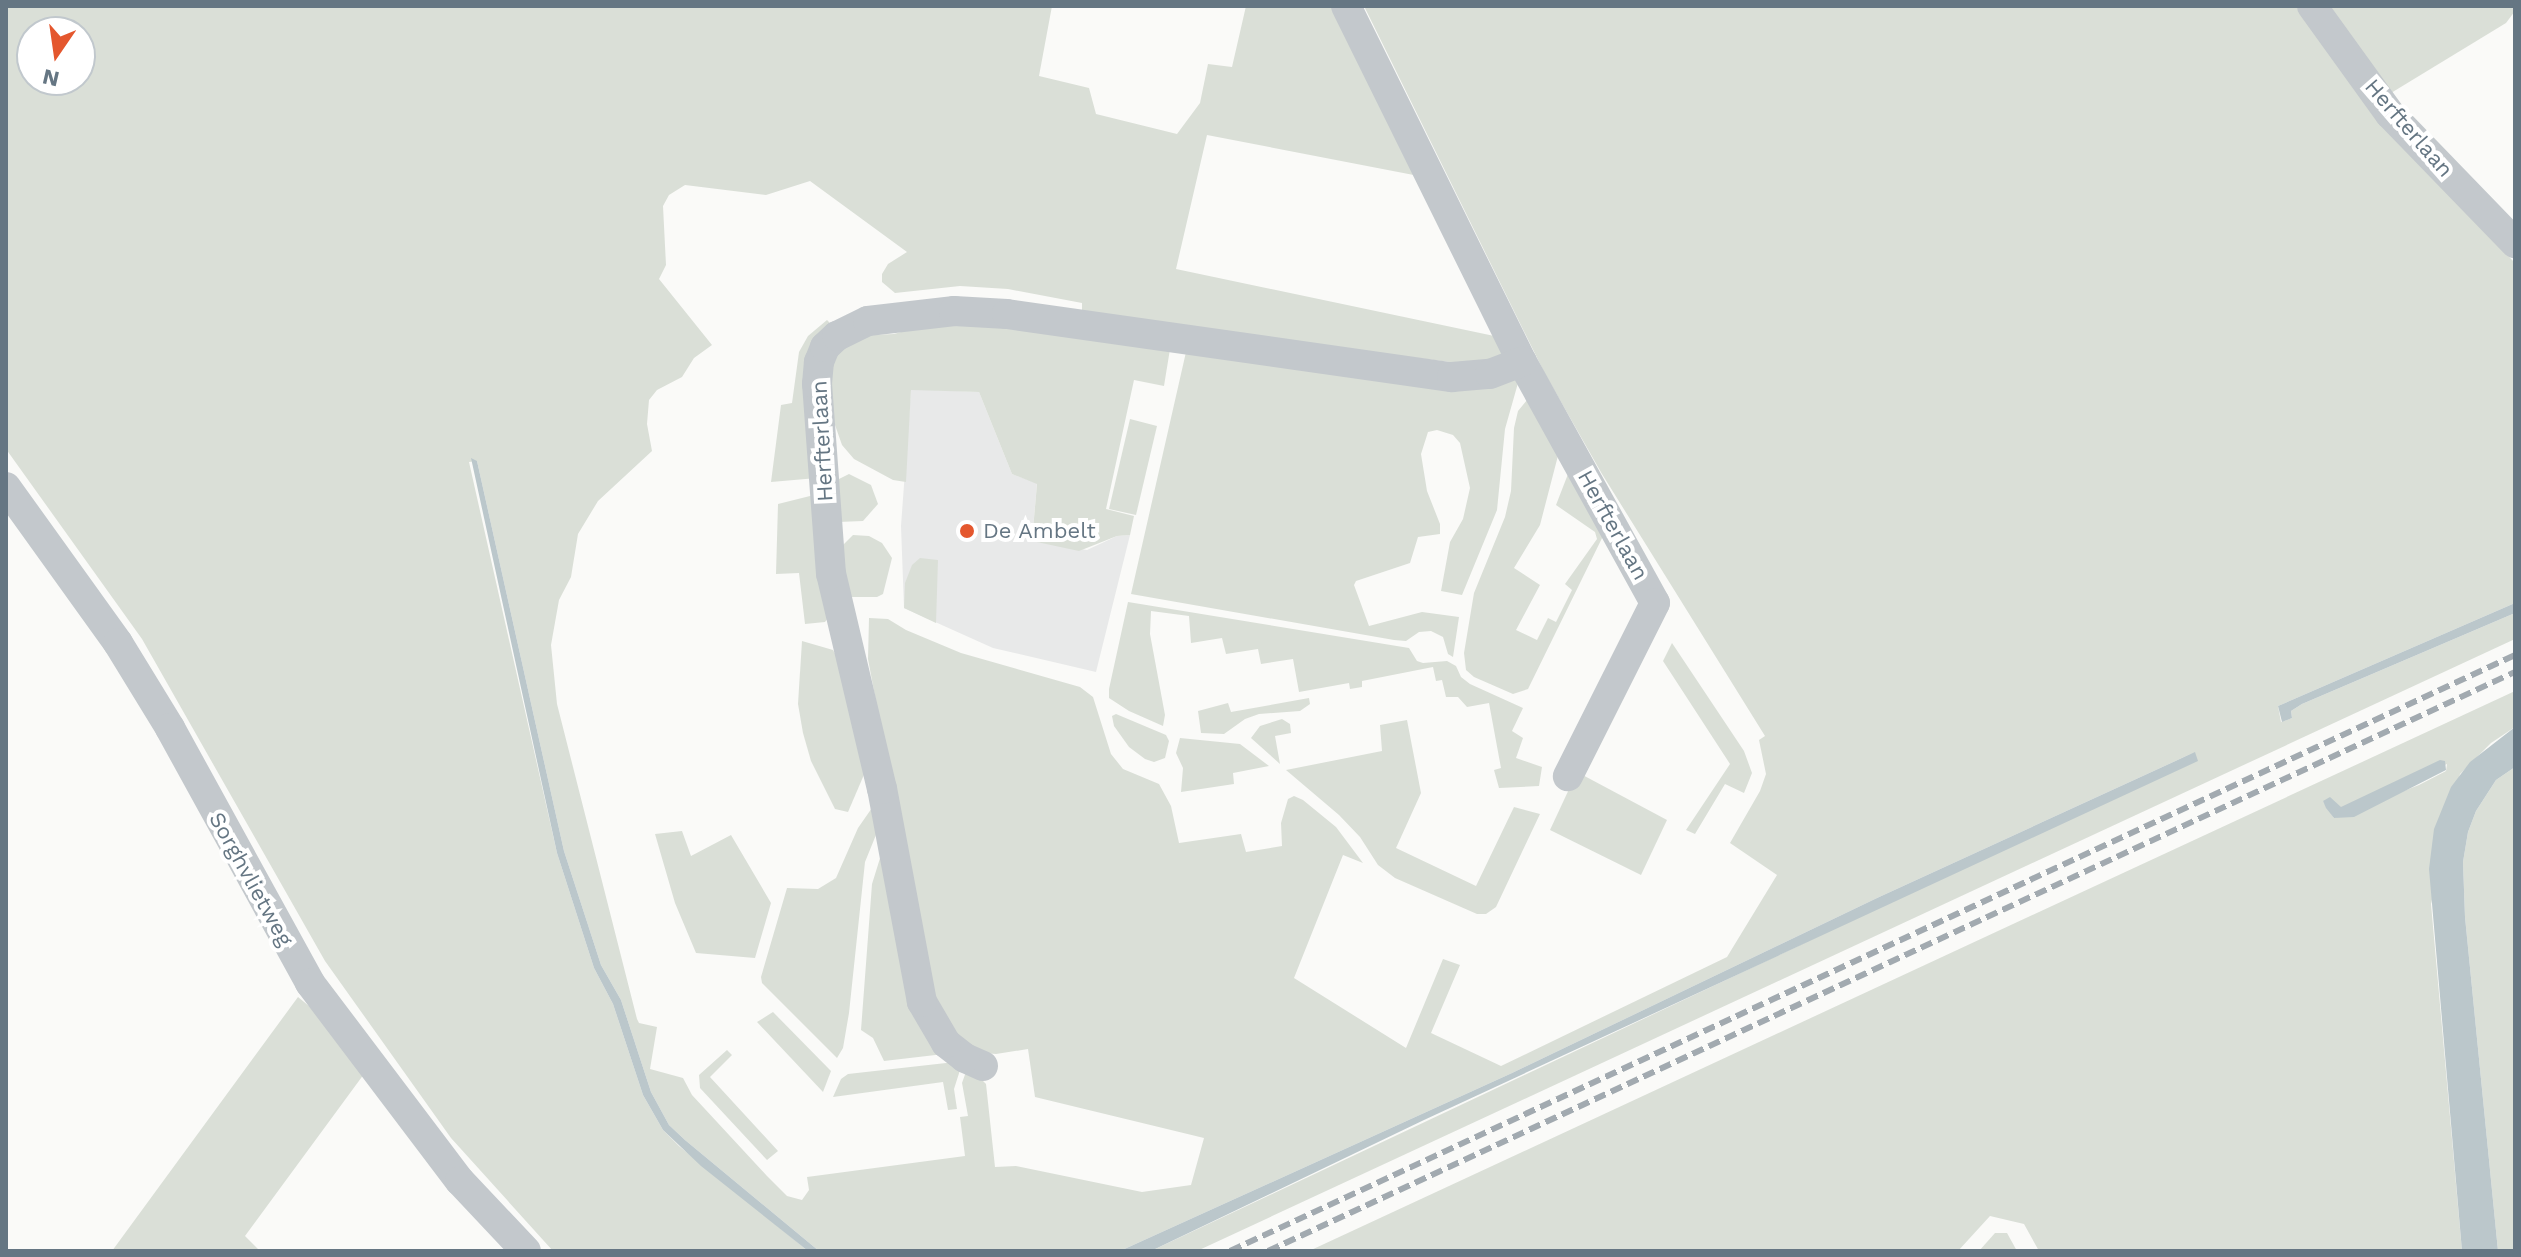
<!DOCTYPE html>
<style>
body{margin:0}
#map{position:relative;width:2521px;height:1257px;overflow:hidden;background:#fafaf8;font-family:"Work Sans",sans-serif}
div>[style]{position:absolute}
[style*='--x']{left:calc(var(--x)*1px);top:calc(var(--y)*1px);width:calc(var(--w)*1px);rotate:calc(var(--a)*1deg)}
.built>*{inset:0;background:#e8e9e9}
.green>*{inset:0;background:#dadfd7}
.water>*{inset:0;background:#bbc7cb}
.minor>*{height:30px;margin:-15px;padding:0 15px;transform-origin:15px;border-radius:15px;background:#c3c8cc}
.rail>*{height:6px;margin-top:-3px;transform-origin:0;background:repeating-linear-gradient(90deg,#a2aab0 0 12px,transparent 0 18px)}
.dots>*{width:22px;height:22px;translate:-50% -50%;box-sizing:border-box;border:4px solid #fff;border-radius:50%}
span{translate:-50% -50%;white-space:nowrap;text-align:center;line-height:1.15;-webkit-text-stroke:8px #fff;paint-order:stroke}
.street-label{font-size:22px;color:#657683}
.poi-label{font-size:22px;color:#657683}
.left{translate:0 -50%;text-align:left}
.frame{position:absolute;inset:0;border:8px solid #657683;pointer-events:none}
.north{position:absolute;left:16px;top:16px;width:80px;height:80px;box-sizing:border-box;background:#fff;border:2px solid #c1c8cd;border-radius:50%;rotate:193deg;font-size:22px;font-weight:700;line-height:32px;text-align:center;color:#657683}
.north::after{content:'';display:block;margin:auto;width:28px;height:36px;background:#e4572e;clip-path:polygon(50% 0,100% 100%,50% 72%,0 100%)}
</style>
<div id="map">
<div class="built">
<i style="clip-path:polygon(911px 389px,979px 392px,1012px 474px,1037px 483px,1032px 541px,1087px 550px,1117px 536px,1130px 535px,1096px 672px,993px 648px,904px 608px,901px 526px)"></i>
</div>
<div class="green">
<i style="clip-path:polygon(evenodd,6px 6px,1052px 6px,1039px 76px,1089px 88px,1096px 114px,1177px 134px,1200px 103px,1208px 64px,1232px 67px,1246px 6px,1337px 6px,1424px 177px,1207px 135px,1176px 269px,1499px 337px,1505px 354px,1491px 367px,1082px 317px,1082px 303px,1008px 289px,960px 286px,895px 293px,882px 282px,882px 274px,888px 264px,907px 252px,810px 181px,766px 195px,685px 185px,669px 195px,663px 206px,666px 265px,659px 279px,712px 345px,694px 358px,682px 377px,657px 390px,649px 400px,647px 424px,652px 451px,598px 501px,578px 534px,571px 577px,559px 600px,551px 645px,557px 704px,637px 1019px,639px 1023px,657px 1027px,650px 1069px,683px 1078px,692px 1095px,767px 1176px,787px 1196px,802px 1200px,809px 1190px,807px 1177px,965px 1156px,960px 1117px,968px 1116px,962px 1083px,968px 1066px,986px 1084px,995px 1167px,1016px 1166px,1142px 1192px,1191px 1185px,1204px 1138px,1035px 1097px,1028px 1049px,996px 1054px,971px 1052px,934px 1011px,868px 659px,869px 618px,888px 619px,906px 630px,961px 653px,1080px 687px,1093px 697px,1111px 754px,1123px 769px,1159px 784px,1171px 806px,1179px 843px,1241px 834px,1246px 852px,1282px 846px,1281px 823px,1288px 799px,1294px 796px,1303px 800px,1336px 827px,1363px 863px,1343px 855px,1294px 978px,1406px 1048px,1443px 959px,1460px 965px,1431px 1033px,1501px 1066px,1727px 957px,1777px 875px,1730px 843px,1760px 791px,1766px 774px,1759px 740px,1765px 736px,1602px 474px,1544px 372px,1364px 6px,2298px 6px,2490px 237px,2515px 263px,2515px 603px,2278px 706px,2281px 722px,2292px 718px,2291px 711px,2302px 704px,2515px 613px,2515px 639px,1197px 1251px,1151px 1251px,1796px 947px,2195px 752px,1877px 898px,1512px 1073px,1120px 1251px,819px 1251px,685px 1140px,669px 1125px,651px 1092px,621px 1000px,601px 965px,564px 851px,477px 461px,469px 462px,557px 853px,594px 968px,613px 1004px,643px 1095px,663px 1130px,679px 1146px,808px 1251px,553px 1251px,451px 1138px,325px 961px,142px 639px,6px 449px,6px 6px,32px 32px,80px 32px,80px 80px,32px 80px,32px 32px)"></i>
<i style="clip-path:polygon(2326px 6px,2515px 6px,2515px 11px,2506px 23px,2391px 93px)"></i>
<i style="clip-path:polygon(827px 320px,832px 325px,817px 478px,771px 482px,781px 405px,792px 403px,799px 352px,808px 336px)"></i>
<i style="clip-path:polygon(943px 320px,1170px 349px,1164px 386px,1134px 380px,1106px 509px,1134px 516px,1130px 535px,1117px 536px,1079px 551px,1032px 541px,1037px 484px,1012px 474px,979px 392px,911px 390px,906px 482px,893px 480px,854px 459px,842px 445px,828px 405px,832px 353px,853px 336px,894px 334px)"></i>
<i style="clip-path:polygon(1186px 352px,1513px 378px,1518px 383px,1505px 429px,1497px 510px,1462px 595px,1441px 591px,1450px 542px,1463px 519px,1470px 488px,1460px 443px,1453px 435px,1437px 430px,1428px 432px,1421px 454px,1427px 491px,1440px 524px,1440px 534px,1418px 537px,1410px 563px,1356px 581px,1354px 585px,1369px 626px,1422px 612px,1459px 617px,1453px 657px,1448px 654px,1443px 637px,1431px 631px,1419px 632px,1406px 641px,1394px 640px,1131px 594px)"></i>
<i style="clip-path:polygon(1527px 400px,1560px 448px,1540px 525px,1514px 568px,1540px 585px,1516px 630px,1537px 640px,1548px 618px,1556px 622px,1572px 590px,1565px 584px,1597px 539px,1595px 532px,1556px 505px,1568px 474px,1606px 530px,1528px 689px,1513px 694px,1474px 677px,1466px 670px,1464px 653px,1474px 593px,1505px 517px,1511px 491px,1514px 428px,1518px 411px)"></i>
<i style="clip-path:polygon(1130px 419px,1157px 426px,1136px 515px,1109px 509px)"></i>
<i style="clip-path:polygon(849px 474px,871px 485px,878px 504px,863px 521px,838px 522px,837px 480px)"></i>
<i style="clip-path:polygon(818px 494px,831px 614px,825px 622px,805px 624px,799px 573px,776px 574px,778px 504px)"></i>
<i style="clip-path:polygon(853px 535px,869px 536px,882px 543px,892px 558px,883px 594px,877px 597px,849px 597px,841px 547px)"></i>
<i style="clip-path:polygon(920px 558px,938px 560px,936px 623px,904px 608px,905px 583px,912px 565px)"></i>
<i style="clip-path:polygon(1128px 602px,1409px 648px,1417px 661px,1423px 663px,1447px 661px,1456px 666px,1461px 677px,1470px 684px,1523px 708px,1512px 731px,1523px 738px,1516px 758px,1542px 767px,1539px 786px,1499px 788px,1494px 770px,1501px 768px,1489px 703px,1467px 707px,1458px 697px,1446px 697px,1442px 680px,1436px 681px,1433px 667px,1362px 681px,1362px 687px,1350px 689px,1349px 683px,1299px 692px,1293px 659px,1261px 664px,1258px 649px,1226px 654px,1222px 638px,1191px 643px,1189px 616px,1151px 611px,1150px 634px,1165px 715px,1163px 726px,1129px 711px,1109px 698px,1109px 689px)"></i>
<i style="clip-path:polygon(802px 641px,833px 650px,846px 672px,866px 770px,848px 812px,835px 809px,811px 761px,803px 733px,798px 704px)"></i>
<i style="clip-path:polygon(1672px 643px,1744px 751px,1752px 773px,1744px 793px,1725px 784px,1695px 834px,1686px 830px,1730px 764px,1663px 661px)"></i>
<i style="clip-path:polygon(evenodd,2515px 691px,2515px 727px,2491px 743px,2460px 774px,2431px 904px,2462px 1251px,2039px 1251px,2024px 1224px,1990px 1216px,1958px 1251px,1309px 1251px,2515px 691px,2447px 764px,2446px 771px,2419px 785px,2334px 818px,2323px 801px,2341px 808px,2447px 764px)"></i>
<i style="clip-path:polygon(1309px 698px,1310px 704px,1300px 711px,1259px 714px,1245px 719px,1224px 734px,1201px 733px,1198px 711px,1228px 703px,1231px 712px)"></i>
<i style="clip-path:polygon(1116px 714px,1166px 735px,1169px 741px,1165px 758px,1154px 762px,1145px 759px,1129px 747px,1114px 726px,1112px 716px)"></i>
<i style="clip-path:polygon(1282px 719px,1290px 724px,1291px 733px,1275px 736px,1280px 764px,1251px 738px,1260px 726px)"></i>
<i style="clip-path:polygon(1407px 720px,1421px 793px,1396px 848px,1476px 886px,1514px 807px,1540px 814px,1496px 907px,1486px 914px,1477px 914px,1395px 878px,1378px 865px,1360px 837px,1339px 815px,1286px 770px,1382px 751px,1380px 725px)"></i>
<i style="clip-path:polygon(1180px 738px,1240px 744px,1269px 766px,1233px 773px,1234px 784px,1181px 792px,1183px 768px,1176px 753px)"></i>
<i style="clip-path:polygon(2515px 767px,2515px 1251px,2498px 1251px,2465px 917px,2463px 862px,2468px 832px,2476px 811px,2496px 780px)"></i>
<i style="clip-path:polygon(1577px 772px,1667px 820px,1641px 875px,1550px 830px)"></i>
<i style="clip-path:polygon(874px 805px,880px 825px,865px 862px,849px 1013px,843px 1048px,837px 1058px,762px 983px,761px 977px,787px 888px,818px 889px,836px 878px,858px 828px)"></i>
<i style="clip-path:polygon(682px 831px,691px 856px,731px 835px,771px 903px,755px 958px,696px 953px,675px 903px,655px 834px)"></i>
<i style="clip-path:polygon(881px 855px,944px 1054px,884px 1061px,873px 1038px,861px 1030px,872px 884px)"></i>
<i style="clip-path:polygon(298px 997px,315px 1011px,364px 1074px,245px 1236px,260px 1251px,112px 1251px)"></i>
<i style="clip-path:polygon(773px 1012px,831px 1071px,823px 1092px,757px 1022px)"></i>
<i style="clip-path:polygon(727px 1050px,732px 1055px,710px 1077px,778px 1151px,767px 1160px,700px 1088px,699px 1075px)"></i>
<i style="clip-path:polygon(955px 1062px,961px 1067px,954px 1089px,957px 1109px,948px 1110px,943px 1082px,833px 1097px,841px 1079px,848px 1074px)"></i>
<i style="clip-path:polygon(1995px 1233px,2007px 1233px,2017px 1251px,1979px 1251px)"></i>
</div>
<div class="water">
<i style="clip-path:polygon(471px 458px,477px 461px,564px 851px,601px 965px,621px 1000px,651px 1092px,669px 1125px,685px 1140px,819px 1251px,808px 1251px,701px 1166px,663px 1130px,643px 1095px,613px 1004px,594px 968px,557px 853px)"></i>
<i style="clip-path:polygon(2515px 603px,2515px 613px,2302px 704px,2291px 711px,2292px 718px,2282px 722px,2278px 706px)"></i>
<i style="clip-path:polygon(2515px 727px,2515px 767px,2496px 780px,2476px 811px,2468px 832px,2463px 862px,2465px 917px,2498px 1251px,2462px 1251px,2429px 869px,2434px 829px,2451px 787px,2470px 762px)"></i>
<i style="clip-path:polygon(2195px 752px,2198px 761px,1424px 1120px,1151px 1251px,1120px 1251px,1512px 1073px,1877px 898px)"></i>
<i style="clip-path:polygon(2440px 760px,2445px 761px,2446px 770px,2354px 817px,2334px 818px,2326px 808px,2323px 801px,2330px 797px,2341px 807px)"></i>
</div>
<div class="minor">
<i style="--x:1346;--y:6;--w:397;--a:63.7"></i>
<i style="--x:1522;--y:362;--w:275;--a:61.1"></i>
<i style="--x:1655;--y:603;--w:194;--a:116.7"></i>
<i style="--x:2312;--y:6;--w:133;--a:54.2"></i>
<i style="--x:2390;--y:114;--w:180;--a:45.9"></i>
<i style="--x:6;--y:487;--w:192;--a:54.3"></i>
<i style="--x:118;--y:643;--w:100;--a:58.5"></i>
<i style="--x:170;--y:728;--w:291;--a:61.2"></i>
<i style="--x:310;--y:983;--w:248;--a:52.9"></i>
<i style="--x:460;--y:1181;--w:96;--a:46.7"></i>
<i style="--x:983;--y:1066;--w:20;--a:-156"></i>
<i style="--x:965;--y:1058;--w:24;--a:-142"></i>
<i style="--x:946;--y:1043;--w:48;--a:-120.3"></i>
<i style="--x:922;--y:1002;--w:217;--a:-100.6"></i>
<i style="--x:882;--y:789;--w:221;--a:-103.3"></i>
<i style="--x:831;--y:574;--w:191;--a:-94.2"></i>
<i style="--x:817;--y:384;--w:22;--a:-85"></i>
<i style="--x:819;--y:362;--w:16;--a:-68"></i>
<i style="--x:825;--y:347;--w:16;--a:-43"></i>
<i style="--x:837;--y:336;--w:34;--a:-26"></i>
<i style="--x:868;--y:321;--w:87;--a:-6.6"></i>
<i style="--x:954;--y:311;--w:53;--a:3.2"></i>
<i style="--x:1007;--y:314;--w:449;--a:8.1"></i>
<i style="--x:1452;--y:377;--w:38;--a:-5"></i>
<i style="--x:1490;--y:374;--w:34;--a:-21"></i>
</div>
<div class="rail">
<i style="--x:1230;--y:1251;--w:1416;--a:-24.88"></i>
<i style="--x:1268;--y:1251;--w:1375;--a:-24.91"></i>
</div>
<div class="dots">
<i style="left:967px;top:531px;background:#e4572e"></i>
</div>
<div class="street-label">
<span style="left:2409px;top:128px;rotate:49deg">Herfterlaan</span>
<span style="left:822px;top:441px;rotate:-93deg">Herfterlaan</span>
<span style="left:1613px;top:525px;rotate:61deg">Herfterlaan</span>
<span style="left:251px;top:879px;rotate:61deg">Sorghvlietweg</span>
</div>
<div class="poi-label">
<span class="left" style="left:983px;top:531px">De Ambelt</span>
</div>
<div class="frame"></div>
<div class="north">N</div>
</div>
